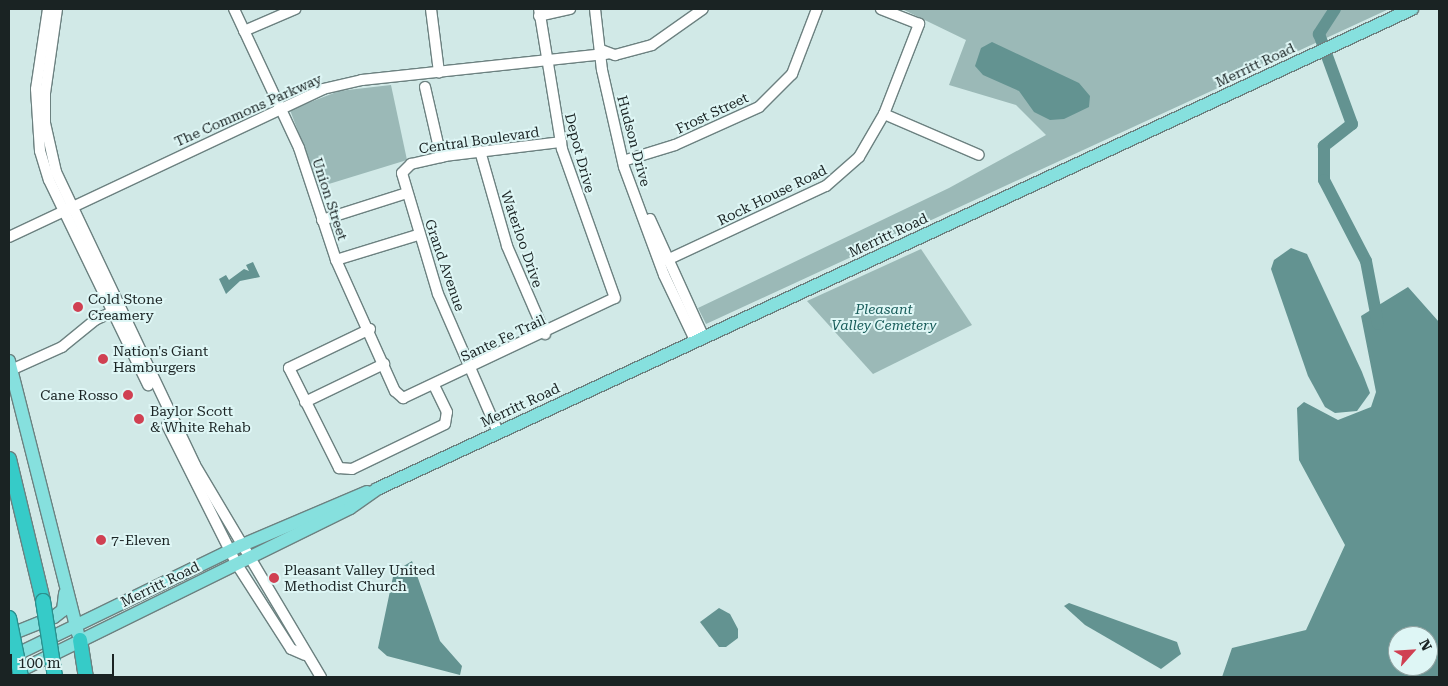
<!DOCTYPE html>
<style>
body{margin:0}
#map{position:relative;width:1448px;height:686px;overflow:hidden;background:#d1e9e7;font-family:"Roboto Serif",serif}
div>[style]{position:absolute}
[style*='--x']{left:calc(var(--x)*1px);top:calc(var(--y)*1px);width:calc(var(--w)*1px);rotate:calc(var(--a)*1deg)}
.green>*{inset:0;background:#9bb9b7}
.water>*{inset:0;background:#639391}
.river>*{height:12px;margin:-6px;padding:0 6px;transform-origin:6px;border-radius:6px;background:#639391}
.roads{filter:drop-shadow(1px 0 #6c8180) drop-shadow(-1px 0 #6c8180) drop-shadow(0 1px #6c8180) drop-shadow(0 -1px #6c8180)}
.minor>*{height:10px;margin:-5px;padding:0 5px;transform-origin:5px;border-radius:5px;background:#fff}
.major>*{height:12px;margin:-6px;padding:0 6px;transform-origin:6px;border-radius:6px;background:#86e0de}
.highway>*{height:14px;margin:-7px;padding:0 7px;transform-origin:7px;border-radius:7px;background:#36cbc8}
.bridges{filter:drop-shadow(1px 0 #2c908e) drop-shadow(-1px 0 #2c908e) drop-shadow(0 1px #2c908e) drop-shadow(0 -1px #2c908e)}
.highway-bridge>*{height:14px;margin:-7px;padding:0 7px;transform-origin:7px;border-radius:7px;background:#36cbc8}
.dots>*{width:14px;height:14px;translate:-50% -50%;box-sizing:border-box;border:2px solid #def6f5;border-radius:50%}
span{translate:-50% -50%;white-space:nowrap;text-align:center;line-height:1.15;-webkit-text-stroke:4px #def6f5;paint-order:stroke}
.street-label{font-size:14px;color:#1a2323}
.poi-label{font-size:14px;color:#1a2323}
.left{translate:0 -50%;text-align:left}
.right{translate:-100% -50%;text-align:right}
.park-label{font-size:14px;color:#195d5b;font-style:italic}
.frame{position:absolute;inset:0;border:10px solid #1a2323;pointer-events:none}
.north{position:absolute;left:1388px;top:626px;width:50px;height:50px;box-sizing:border-box;background:#def6f5;border:1px solid #90a2a1;border-radius:50%;rotate:64deg;font-size:14px;font-weight:700;line-height:20px;text-align:center;color:#1a2323}
.north::after{content:'';display:block;margin:auto;width:18px;height:22px;background:#d04052;clip-path:polygon(50% 0,100% 100%,50% 72%,0 100%)}
.scale{position:absolute;left:10px;top:654px;width:104px;height:22px;box-sizing:border-box;border:2px solid #1a2323;border-top:0;padding-left:6px;font-size:15px;line-height:18px;white-space:nowrap;color:#1a2323;-webkit-text-stroke:4px #def6f5;paint-order:stroke}
</style>
<div id="map">
<div class="green">
<i style="clip-path:polygon(902px 9px,1389px 9px,706px 324px,698px 308px,949px 188px,1046px 135px,1016px 105px,949px 85px,966px 40px)"></i>
<i style="clip-path:polygon(391px 85px,407px 160px,319px 187px,290px 110px,339px 91px)"></i>
<i style="clip-path:polygon(921px 249px,972px 325px,873px 374px,807px 301px)"></i>
</div>
<div class="water">
<i style="clip-path:polygon(992px 42px,1079px 83px,1090px 96px,1089px 107px,1064px 119px,1050px 120px,1034px 112px,1019px 91px,983px 75px,975px 66px,981px 48px)"></i>
<i style="clip-path:polygon(1291px 248px,1307px 254px,1362px 372px,1370px 393px,1357px 411px,1335px 413px,1325px 407px,1308px 376px,1271px 269px,1274px 260px)"></i>
<i style="clip-path:polygon(253px 262px,260px 277px,240px 281px,226px 294px,219px 279px,226px 275px,229px 280px,244px 269px,249px 271px,246px 265px)"></i>
<i style="clip-path:polygon(evenodd,1408px 287px,1439px 322px,1439px 677px,1222px 677px,1232px 648px,1306px 630px,1345px 545px,1299px 460px,1297px 408px,1304px 402px,1338px 420px,1371px 407px,1376px 392px,1361px 316px,1408px 287px,1398px 636px,1428px 636px,1428px 666px,1398px 666px,1398px 636px)"></i>
<i style="clip-path:polygon(412px 561px,440px 641px,462px 666px,460px 675px,387px 656px,378px 648px,394px 572px)"></i>
<i style="clip-path:polygon(1069px 603px,1177px 642px,1181px 654px,1161px 669px,1085px 625px,1064px 606px)"></i>
<i style="clip-path:polygon(719px 608px,730px 614px,738px 629px,738px 638px,726px 647px,719px 647px,700px 622px)"></i>
</div>
<div class="river">
<i style="--x:1335;--y:9;--w:30;--a:123"></i>
<i style="--x:1319;--y:34;--w:96;--a:69.9"></i>
<i style="--x:1352;--y:124;--w:36;--a:142"></i>
<i style="--x:1324;--y:146;--w:34;--a:90"></i>
<i style="--x:1324;--y:180;--w:91;--a:62.6"></i>
<i style="--x:1366;--y:261;--w:64;--a:79.2"></i>
</div>
<div class="roads">
<div class="minor">
<i style="--x:48;--y:9;--w:81;--a:98.5"></i>
<i style="--x:36;--y:89;--w:62;--a:86.3"></i>
<i style="--x:40;--y:151;--w:30;--a:73"></i>
<i style="--x:49;--y:180;--w:228;--a:64.2"></i>
<i style="--x:57;--y:9;--w:85;--a:98.1"></i>
<i style="--x:45;--y:93;--w:30;--a:90"></i>
<i style="--x:45;--y:123;--w:50;--a:77.3"></i>
<i style="--x:56;--y:172;--w:324;--a:64.6"></i>
<i style="--x:195;--y:465;--w:247;--a:59.3"></i>
<i style="--x:234;--y:9;--w:153;--a:64.9"></i>
<i style="--x:299;--y:148;--w:118;--a:71.7"></i>
<i style="--x:336;--y:260;--w:144;--a:65.8"></i>
<i style="--x:395;--y:391;--w:11;--a:41"></i>
<i style="--x:403;--y:398;--w:234;--a:-25.3"></i>
<i style="--x:615;--y:298;--w:158;--a:-109.6"></i>
<i style="--x:562;--y:149;--w:142;--a:-99.3"></i>
<i style="--x:431;--y:9;--w:64;--a:82.8"></i>
<i style="--x:595;--y:9;--w:61;--a:83.5"></i>
<i style="--x:602;--y:70;--w:99;--a:77.2"></i>
<i style="--x:624;--y:167;--w:115;--a:69.7"></i>
<i style="--x:664;--y:275;--w:72;--a:64.5"></i>
<i style="--x:539;--y:16;--w:32;--a:-13"></i>
<i style="--x:244;--y:31;--w:56;--a:-23.3"></i>
<i style="--x:601;--y:50;--w:15;--a:20"></i>
<i style="--x:615;--y:55;--w:38;--a:-15"></i>
<i style="--x:652;--y:45;--w:62;--a:-35.2"></i>
<i style="--x:425;--y:87;--w:72;--a:77.1"></i>
<i style="--x:884;--y:114;--w:103;--a:23.3"></i>
<i style="--x:480;--y:151;--w:99;--a:74.1"></i>
<i style="--x:507;--y:246;--w:96;--a:66.6"></i>
<i style="--x:623;--y:161;--w:54;--a:-17.1"></i>
<i style="--x:675;--y:145;--w:92;--a:-24.3"></i>
<i style="--x:759;--y:107;--w:47;--a:-45"></i>
<i style="--x:792;--y:74;--w:70;--a:-69"></i>
<i style="--x:650;--y:219;--w:128;--a:65.6"></i>
<i style="--x:322;--y:220;--w:89;--a:-17.6"></i>
<i style="--x:9;--y:237;--w:347;--a:-25.2"></i>
<i style="--x:323;--y:89;--w:40;--a:-13"></i>
<i style="--x:362;--y:80;--w:246;--a:-6.1"></i>
<i style="--x:336;--y:260;--w:86;--a:-17"></i>
<i style="--x:667;--y:260;--w:175;--a:-25"></i>
<i style="--x:826;--y:186;--w:44;--a:-41.3"></i>
<i style="--x:859;--y:157;--w:50;--a:-59.8"></i>
<i style="--x:884;--y:114;--w:97;--a:-68.7"></i>
<i style="--x:919;--y:24;--w:41;--a:-158.5"></i>
<i style="--x:370;--y:329;--w:90;--a:154.3"></i>
<i style="--x:289;--y:368;--w:112;--a:63.4"></i>
<i style="--x:339;--y:468;--w:13;--a:4"></i>
<i style="--x:352;--y:469;--w:103;--a:-25.8"></i>
<i style="--x:445;--y:424;--w:12;--a:-81"></i>
<i style="--x:447;--y:412;--w:30;--a:-116"></i>
<i style="--x:11;--y:370;--w:56;--a:-24.3"></i>
<i style="--x:62;--y:347;--w:43;--a:-39.3"></i>
<i style="--x:95;--y:320;--w:26;--a:-25"></i>
<i style="--x:305;--y:402;--w:88;--a:-25.7"></i>
<i style="--x:167;--y:425;--w:154;--a:63.4"></i>
<i style="--x:236;--y:563;--w:102;--a:57.4"></i>
<i style="--x:291;--y:649;--w:15;--a:23"></i>
<i style="--x:498;--y:432;--w:150;--a:-113.5"></i>
<i style="--x:438;--y:294;--w:126;--a:-106.6"></i>
<i style="--x:402;--y:173;--w:13;--a:-45"></i>
<i style="--x:411;--y:164;--w:35;--a:-13"></i>
<i style="--x:445;--y:156;--w:117;--a:-6.9"></i>
</div>
<div class="major">
<i style="--x:9;--y:361;--w:281;--a:75.8"></i>
<i style="--x:9;--y:635;--w:48;--a:-21.8"></i>
<i style="--x:54;--y:617;--w:11;--a:-38"></i>
<i style="--x:63;--y:610;--w:17;--a:-83"></i>
<i style="--x:9;--y:658;--w:257;--a:-25.9"></i>
<i style="--x:240;--y:546;--w:138;--a:-23"></i>
<i style="--x:9;--y:676;--w:380;--a:-26.2"></i>
<i style="--x:350;--y:508;--w:33;--a:-35"></i>
<i style="--x:377;--y:489;--w:1141;--a:-24.88"></i>
</div>
<div class="highway">
<i style="--x:9;--y:459;--w:146;--a:76.5"></i>
<i style="--x:80;--y:640;--w:37;--a:81"></i>
</div>
</div>
<div class="bridges">
<div class="highway-bridge">
<i style="--x:43;--y:601;--w:77;--a:81"></i>
<i style="--x:9;--y:618;--w:60;--a:78.5"></i>
</div>
</div>
<div class="dots">
<i style="left:78px;top:307px;background:#d04052"></i>
<i style="left:103px;top:359px;background:#d04052"></i>
<i style="left:128px;top:395px;background:#d04052"></i>
<i style="left:139px;top:419px;background:#d04052"></i>
<i style="left:101px;top:540px;background:#d04052"></i>
<i style="left:274px;top:578px;background:#d04052"></i>
</div>
<div class="street-label">
<span style="left:1255px;top:65px;rotate:-25deg">Merritt Road</span>
<span style="left:248px;top:110px;rotate:-24deg">The Commons Parkway</span>
<span style="left:712px;top:113px;rotate:-25deg">Frost Street</span>
<span style="left:479px;top:140px;rotate:-8deg">Central Boulevard</span>
<span style="left:634px;top:141px;rotate:75deg">Hudson Drive</span>
<span style="left:580px;top:153px;rotate:75deg">Depot Drive</span>
<span style="left:772px;top:195px;rotate:-26deg">Rock House Road</span>
<span style="left:330px;top:199px;rotate:72deg">Union Street</span>
<span style="left:888px;top:235px;rotate:-25deg">Merritt Road</span>
<span style="left:522px;top:239px;rotate:71deg">Waterloo Drive</span>
<span style="left:445px;top:265px;rotate:71deg">Grand Avenue</span>
<span style="left:503px;top:338px;rotate:-25deg">Sante Fe Trail</span>
<span style="left:520px;top:405px;rotate:-25deg">Merritt Road</span>
<span style="left:160px;top:584px;rotate:-26deg">Merritt Road</span>
</div>
<div class="poi-label">
<span class="left" style="left:88px;top:307px">Cold Stone<br>Creamery</span>
<span class="left" style="left:113px;top:359px">Nation's Giant<br>Hamburgers</span>
<span class="right" style="left:118px;top:395px">Cane Rosso</span>
<span class="left" style="left:150px;top:419px">Baylor Scott<br>&amp; White Rehab</span>
<span class="left" style="left:111px;top:540px">7-Eleven</span>
<span class="left" style="left:284px;top:578px">Pleasant Valley United<br>Methodist Church</span>
</div>
<div class="park-label">
<span style="left:884px;top:317px">Pleasant<br>Valley Cemetery</span>
</div>
<div class="frame"></div>
<div class="north">N</div>
<div class="scale">100 m</div>
</div>
